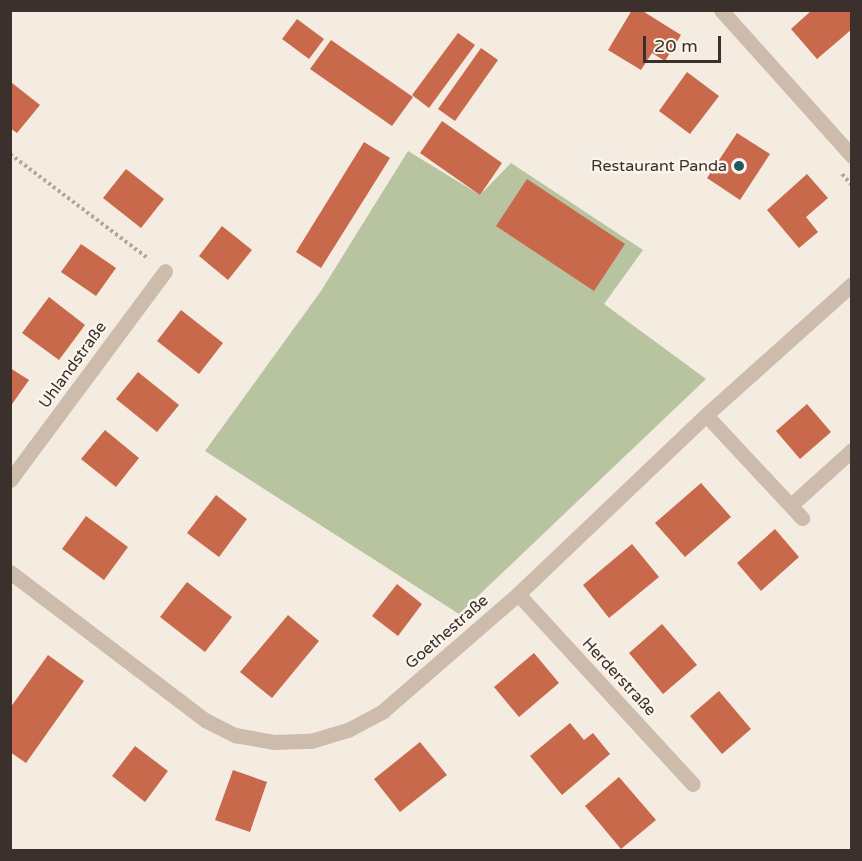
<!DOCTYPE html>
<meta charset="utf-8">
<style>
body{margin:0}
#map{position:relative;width:862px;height:861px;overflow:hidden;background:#f4ebe1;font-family:"Varela Round",sans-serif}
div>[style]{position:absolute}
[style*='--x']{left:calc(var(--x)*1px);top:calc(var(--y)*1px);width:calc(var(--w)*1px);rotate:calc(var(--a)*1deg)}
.green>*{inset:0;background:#b8c4a0}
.building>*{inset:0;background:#c8694b}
.path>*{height:4px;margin-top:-2px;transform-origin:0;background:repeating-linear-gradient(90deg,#b9a596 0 3px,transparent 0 6px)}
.minor>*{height:15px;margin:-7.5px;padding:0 7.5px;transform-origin:7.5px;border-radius:7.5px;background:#cdbbac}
.dots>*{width:16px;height:16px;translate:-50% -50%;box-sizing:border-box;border:3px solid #fbf5ee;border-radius:50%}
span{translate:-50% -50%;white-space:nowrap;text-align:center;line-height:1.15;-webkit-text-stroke:5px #fbf5ee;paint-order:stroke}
.poi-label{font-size:16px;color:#3b302b}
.right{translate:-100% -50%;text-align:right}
.street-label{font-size:16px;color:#3b302b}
.frame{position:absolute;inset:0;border:12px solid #3b302b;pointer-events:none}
.scale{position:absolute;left:643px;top:36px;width:78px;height:27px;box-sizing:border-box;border:3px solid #3b302b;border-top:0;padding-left:8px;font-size:18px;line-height:21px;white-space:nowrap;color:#3b302b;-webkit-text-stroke:4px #fbf5ee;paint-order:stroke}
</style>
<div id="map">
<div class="green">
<i style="clip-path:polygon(408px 151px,480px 195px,511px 163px,643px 250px,604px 304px,706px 379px,459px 614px,205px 451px,321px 291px)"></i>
</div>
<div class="building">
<i style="clip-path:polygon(632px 10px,641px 10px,681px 35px,665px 61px,652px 53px,641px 70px,608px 50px)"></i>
<i style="clip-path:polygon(812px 10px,852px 10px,852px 29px,817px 59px,791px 29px)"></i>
<i style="clip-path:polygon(297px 19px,324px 39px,309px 59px,282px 39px)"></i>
<i style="clip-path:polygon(458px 33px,475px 45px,429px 108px,412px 95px)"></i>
<i style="clip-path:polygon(331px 40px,413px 97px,392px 126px,310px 69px)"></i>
<i style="clip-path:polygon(481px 48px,498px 60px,455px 121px,438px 109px)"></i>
<i style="clip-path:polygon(687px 72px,719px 96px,690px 134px,659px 111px)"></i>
<i style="clip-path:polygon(12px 83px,40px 105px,17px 133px,10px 128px)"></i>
<i style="clip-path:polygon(442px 121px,502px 163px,480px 195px,420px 153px)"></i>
<i style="clip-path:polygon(737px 133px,770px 154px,740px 200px,707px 178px)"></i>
<i style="clip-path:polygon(364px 142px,390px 158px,321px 268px,296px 252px)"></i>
<i style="clip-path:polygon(126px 169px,164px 199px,141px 228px,103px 198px)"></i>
<i style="clip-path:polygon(807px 174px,828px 198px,806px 217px,818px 232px,799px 248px,767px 210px)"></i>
<i style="clip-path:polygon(527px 179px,625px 244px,594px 291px,496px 226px)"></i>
<i style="clip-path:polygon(222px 226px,252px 250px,228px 280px,199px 256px)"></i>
<i style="clip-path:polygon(81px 244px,116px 268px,96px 296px,61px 272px)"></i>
<i style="clip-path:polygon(49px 297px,85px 325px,59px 360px,22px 333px)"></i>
<i style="clip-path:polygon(181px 310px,223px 343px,199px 374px,157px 341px)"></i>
<i style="clip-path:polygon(10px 368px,29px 380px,10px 407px)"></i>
<i style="clip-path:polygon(138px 372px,179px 405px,157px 432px,116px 399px)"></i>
<i style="clip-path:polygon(807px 404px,831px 432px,800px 459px,776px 431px)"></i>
<i style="clip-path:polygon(105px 430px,139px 458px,116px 487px,81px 459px)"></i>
<i style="clip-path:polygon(701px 483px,731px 517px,685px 557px,655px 523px)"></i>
<i style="clip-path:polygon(216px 495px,247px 519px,219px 557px,187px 533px)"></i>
<i style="clip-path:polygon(86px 516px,128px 547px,104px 580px,62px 549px)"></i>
<i style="clip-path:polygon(775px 529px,799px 557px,761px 591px,737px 563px)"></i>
<i style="clip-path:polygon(632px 544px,659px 577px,609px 618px,583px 585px)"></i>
<i style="clip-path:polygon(187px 582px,232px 617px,205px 652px,160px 617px)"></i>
<i style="clip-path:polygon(397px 584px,422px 604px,398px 636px,372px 616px)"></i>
<i style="clip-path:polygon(288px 615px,319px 641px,272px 698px,240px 672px)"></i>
<i style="clip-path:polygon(662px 624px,697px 665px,663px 694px,629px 653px)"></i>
<i style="clip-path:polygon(534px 653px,559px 683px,519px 717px,494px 687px)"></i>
<i style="clip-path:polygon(48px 655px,84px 681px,26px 763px,10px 752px,10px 708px)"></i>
<i style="clip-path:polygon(719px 691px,751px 729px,722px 754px,690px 716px)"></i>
<i style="clip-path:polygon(570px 723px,584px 740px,593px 733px,610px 754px,562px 795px,530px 756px)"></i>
<i style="clip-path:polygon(420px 742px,447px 775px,400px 812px,374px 779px)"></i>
<i style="clip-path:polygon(135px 746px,168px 771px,145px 802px,112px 776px)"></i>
<i style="clip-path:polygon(233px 770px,267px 782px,250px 832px,215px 820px)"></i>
<i style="clip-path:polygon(619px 777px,656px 820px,621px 849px,585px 806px)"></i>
</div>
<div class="path">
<i style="--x:10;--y:154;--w:174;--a:37.1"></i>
<i style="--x:842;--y:174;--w:15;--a:48"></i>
</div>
<div class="minor">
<i style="--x:721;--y:10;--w:196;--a:48.1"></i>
<i style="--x:706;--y:415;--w:141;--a:47"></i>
<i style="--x:10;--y:480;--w:260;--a:-53.4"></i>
<i style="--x:791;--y:505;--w:82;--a:-42"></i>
<i style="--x:10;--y:572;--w:245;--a:37.2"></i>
<i style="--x:205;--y:720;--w:34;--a:27"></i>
<i style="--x:235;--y:735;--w:39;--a:10"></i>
<i style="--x:273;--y:742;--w:38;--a:-2"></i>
<i style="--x:311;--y:741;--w:39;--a:-17"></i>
<i style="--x:348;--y:730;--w:40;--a:-28"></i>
<i style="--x:383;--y:711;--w:179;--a:-40.9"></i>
<i style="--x:518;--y:594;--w:260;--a:-43.6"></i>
<i style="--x:706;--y:415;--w:196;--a:-41.9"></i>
<i style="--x:518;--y:594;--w:258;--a:47.4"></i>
</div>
<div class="dots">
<i style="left:739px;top:166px;background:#1f5a5e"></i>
</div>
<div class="poi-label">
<span class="right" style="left:727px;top:166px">Restaurant Panda</span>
</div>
<div class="street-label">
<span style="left:73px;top:365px;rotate:-54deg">Uhlandstraße</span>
<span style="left:447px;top:632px;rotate:-41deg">Goethestraße</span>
<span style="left:619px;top:677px;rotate:47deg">Herderstraße</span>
</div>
<div class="frame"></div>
<div class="scale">20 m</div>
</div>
